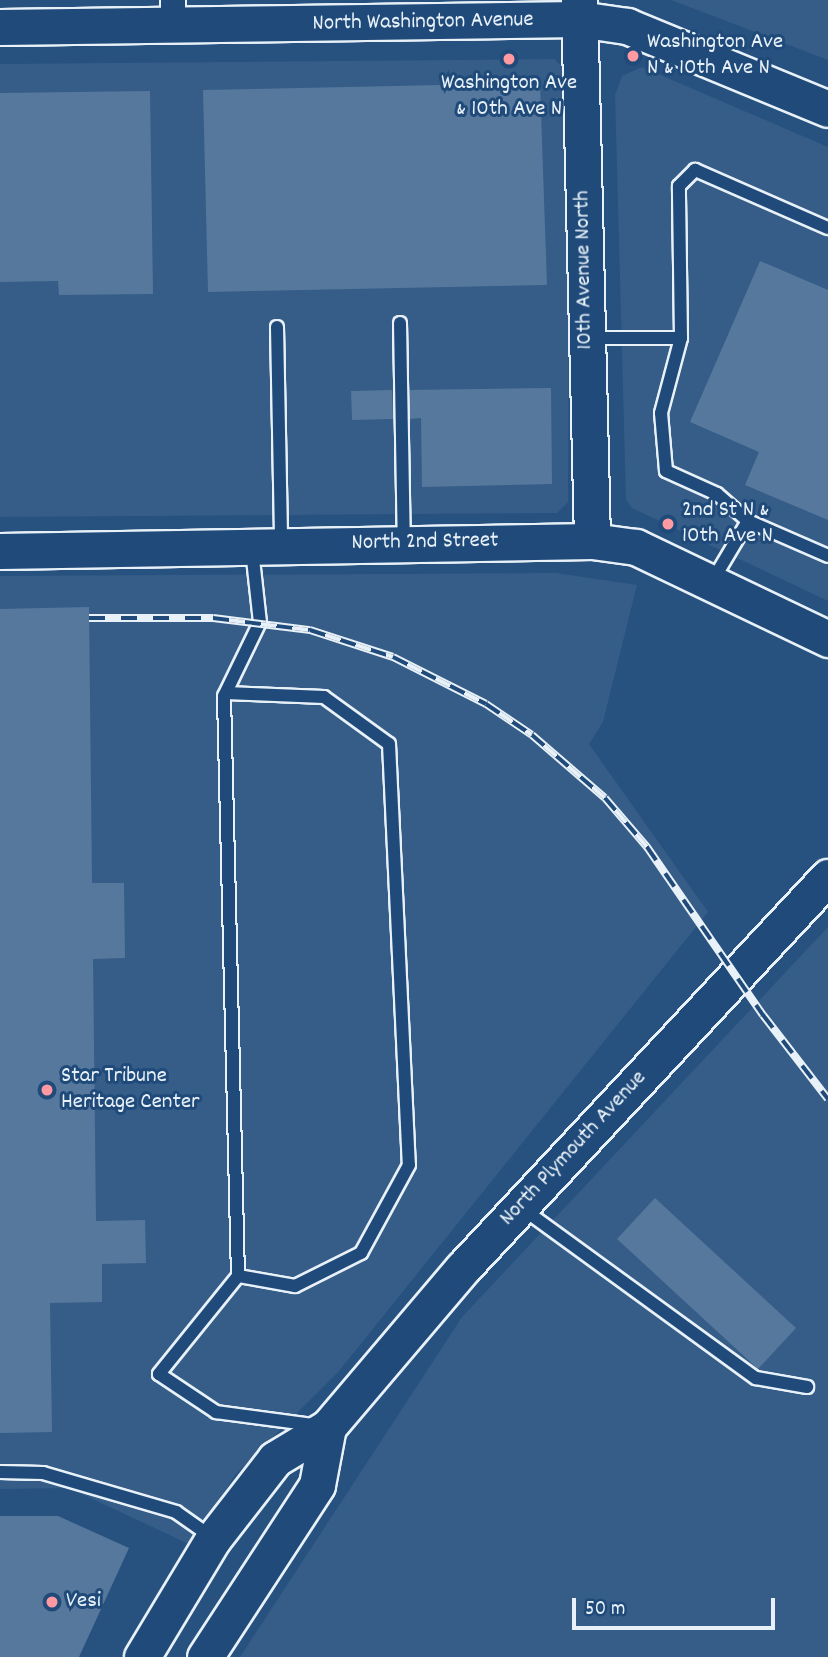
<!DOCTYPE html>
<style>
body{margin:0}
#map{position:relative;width:828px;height:1657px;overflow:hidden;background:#27517f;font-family:Dekko,sans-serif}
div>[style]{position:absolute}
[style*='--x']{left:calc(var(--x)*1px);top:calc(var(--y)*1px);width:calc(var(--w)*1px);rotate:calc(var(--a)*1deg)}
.built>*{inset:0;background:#355d88}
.building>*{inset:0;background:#57789d}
.roads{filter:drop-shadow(2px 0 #e8f1f8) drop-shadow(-2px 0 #e8f1f8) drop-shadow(0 2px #e8f1f8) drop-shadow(0 -2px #e8f1f8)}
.lane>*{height:12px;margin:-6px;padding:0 6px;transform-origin:6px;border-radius:6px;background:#1f4a7a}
.street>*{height:24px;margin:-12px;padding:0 12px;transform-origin:12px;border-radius:12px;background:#1f4a7a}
.secondary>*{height:35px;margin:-17.5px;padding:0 17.5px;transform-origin:17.5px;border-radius:17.5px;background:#1f4a7a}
.rail>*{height:8px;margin-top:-4px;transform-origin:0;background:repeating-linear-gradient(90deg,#1f4a7a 0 16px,#e8f1f8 0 32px);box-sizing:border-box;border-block:2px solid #e8f1f8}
.dots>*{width:19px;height:19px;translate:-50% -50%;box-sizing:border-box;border:4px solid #1f4a7a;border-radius:50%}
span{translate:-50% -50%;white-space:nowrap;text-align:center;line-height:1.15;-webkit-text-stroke:6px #1f4a7a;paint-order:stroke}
.street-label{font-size:23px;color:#e8f1f8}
.poi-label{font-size:23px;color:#e8f1f8}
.left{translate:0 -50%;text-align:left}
.scale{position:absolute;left:572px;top:1598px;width:203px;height:32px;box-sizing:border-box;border:4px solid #e8f1f8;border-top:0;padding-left:9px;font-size:21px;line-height:24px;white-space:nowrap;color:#e8f1f8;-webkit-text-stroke:5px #1f4a7a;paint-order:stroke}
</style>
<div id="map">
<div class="built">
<i style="clip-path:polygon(671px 0,828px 0,828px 60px)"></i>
<i style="clip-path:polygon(555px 59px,564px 70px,569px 300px,568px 502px,557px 513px,0 517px,0 64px)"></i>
<i style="clip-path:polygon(642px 67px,828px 147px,828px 601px,632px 508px,626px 500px,615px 95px,622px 76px)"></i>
<i style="clip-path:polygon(556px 573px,637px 585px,603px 722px,589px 744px,708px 912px,339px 1371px,235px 1475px,191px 1545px,69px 1488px,0 1489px,0 576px)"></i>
<i style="clip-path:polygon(828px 927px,828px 1657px,240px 1657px,462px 1317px)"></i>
</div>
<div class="building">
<i style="clip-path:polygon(540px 83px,547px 285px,208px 292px,203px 90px)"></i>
<i style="clip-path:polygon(150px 91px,153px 294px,59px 295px,58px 281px,0 282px,0 93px)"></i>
<i style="clip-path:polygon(760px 261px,828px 290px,828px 520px,745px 485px,759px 452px,690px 422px)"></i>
<i style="clip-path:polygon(551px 388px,552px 484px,422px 487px,421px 418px,410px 419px,410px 390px)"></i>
<i style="clip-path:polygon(392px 390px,393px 419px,352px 420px,351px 391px)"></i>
<i style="clip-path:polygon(89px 607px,92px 883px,124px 883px,125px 958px,93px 959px,96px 1221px,145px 1220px,146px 1263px,102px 1264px,102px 1302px,50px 1303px,52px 1432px,0 1433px,0 609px)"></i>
<i style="clip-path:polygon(655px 1198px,796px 1328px,758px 1369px,617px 1239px)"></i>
<i style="clip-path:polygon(0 1516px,58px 1516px,129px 1548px,79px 1657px,0 1657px)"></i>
</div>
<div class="roads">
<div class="lane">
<i style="--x:400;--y:323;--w:220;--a:89"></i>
<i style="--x:277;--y:327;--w:217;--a:88.9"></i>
<i style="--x:590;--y:338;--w:91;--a:0"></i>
<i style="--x:748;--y:521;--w:87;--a:23.6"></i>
<i style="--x:252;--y:550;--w:72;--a:83.7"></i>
<i style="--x:260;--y:622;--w:82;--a:115.9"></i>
<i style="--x:224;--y:696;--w:580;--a:88.62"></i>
<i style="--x:238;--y:1276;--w:126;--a:128.9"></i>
<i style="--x:159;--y:1374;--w:69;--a:33.7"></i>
<i style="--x:216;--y:1412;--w:99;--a:7.6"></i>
<i style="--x:713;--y:580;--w:69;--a:-59.3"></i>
<i style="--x:748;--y:521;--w:41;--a:-138.9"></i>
<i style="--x:717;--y:494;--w:56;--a:-155.7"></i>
<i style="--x:666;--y:471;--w:58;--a:-94.9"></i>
<i style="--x:661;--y:413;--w:78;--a:-75.1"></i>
<i style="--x:681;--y:338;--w:152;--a:-90.8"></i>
<i style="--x:679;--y:186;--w:23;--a:-45"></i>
<i style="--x:695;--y:170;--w:145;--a:23.6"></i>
<i style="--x:226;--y:693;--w:98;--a:2.3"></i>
<i style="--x:324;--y:697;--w:80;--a:35.9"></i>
<i style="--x:389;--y:744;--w:421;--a:87.3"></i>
<i style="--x:409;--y:1165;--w:100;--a:118.6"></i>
<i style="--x:361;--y:1253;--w:74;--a:153.4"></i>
<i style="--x:295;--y:1286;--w:58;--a:-170"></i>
<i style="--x:523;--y:1209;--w:288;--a:36"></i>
<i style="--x:756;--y:1378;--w:52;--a:10"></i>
<i style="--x:0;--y:1472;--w:43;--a:1.3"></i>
<i style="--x:43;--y:1473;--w:139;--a:16.3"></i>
<i style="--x:176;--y:1512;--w:45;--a:35.1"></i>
</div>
<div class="street">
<i style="--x:173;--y:0;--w:26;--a:88"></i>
</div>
<div class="secondary">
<i style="--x:579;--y:0;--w:541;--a:88.62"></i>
<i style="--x:0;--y:27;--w:579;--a:-0.79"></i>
<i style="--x:579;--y:19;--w:49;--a:8.3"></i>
<i style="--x:627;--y:26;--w:217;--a:22.4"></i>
<i style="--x:0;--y:551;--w:592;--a:-0.97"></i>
<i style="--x:592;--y:541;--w:44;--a:7.8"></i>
<i style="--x:636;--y:547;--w:213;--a:25.6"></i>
<i style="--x:142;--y:1657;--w:138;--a:-59"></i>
<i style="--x:213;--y:1539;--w:101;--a:-52.2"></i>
<i style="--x:275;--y:1459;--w:62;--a:-31.1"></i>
<i style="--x:328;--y:1427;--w:209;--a:-49.7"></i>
<i style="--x:463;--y:1268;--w:535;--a:-46.97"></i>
<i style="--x:205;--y:1657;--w:205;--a:-56.9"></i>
<i style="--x:317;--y:1485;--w:59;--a:-79.3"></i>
</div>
</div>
<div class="rail">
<i style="--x:89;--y:618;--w:124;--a:0"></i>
<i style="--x:213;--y:618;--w:98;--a:7.1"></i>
<i style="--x:310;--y:630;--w:87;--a:18"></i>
<i style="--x:393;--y:657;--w:104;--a:26.8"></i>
<i style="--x:486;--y:704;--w:55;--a:34"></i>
<i style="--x:532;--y:735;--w:96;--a:40.8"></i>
<i style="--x:605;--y:798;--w:65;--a:49.4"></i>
<i style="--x:647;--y:847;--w:204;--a:55.4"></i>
<i style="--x:763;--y:1015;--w:106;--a:52.3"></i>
</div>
<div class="dots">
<i style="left:633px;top:56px;background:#ff9aa2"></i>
<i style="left:509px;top:59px;background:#ff9aa2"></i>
<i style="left:668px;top:524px;background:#ff9aa2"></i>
<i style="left:47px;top:1090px;background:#ff9aa2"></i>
<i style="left:52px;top:1602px;background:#ff9aa2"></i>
</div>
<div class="street-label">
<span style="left:423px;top:23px;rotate:-1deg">North Washington Avenue</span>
<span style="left:585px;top:270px;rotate:-91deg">10th Avenue North</span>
<span style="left:425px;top:543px;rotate:-1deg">North 2nd Street</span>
<span style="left:574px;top:1149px;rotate:-47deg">North Plymouth Avenue</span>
</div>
<div class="poi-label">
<span class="left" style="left:647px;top:56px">Washington Ave<br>N &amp; 10th Ave N</span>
<span style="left:509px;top:97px">Washington Ave<br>&amp; 10th Ave N</span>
<span class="left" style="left:682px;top:524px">2nd St N &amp;<br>10th Ave N</span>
<span class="left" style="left:61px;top:1090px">Star Tribune<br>Heritage Center</span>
<span class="left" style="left:66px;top:1602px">Vesi</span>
</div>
<div class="scale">50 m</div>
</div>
